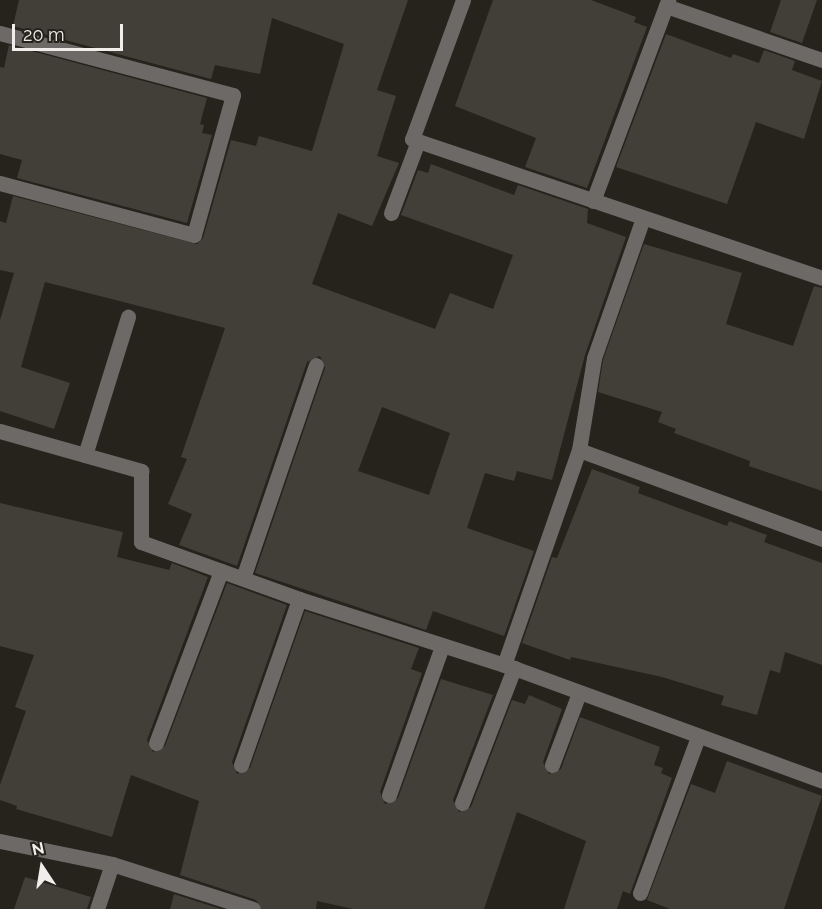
<!DOCTYPE html>
<style>
body{margin:0}
#map{position:relative;width:822px;height:909px;overflow:hidden;background:#25231c;font-family:Raleway,sans-serif}
div>[style]{position:absolute}
[style*='--x']{left:calc(var(--x)*1px);top:calc(var(--y)*1px);width:calc(var(--w)*1px);rotate:calc(var(--a)*1deg)}
.building>*{inset:0;background:#423f38}
.service>*{height:15px;margin:-7.5px;padding:0 7.5px;transform-origin:7.5px;border-radius:7.5px;background:#6d6967}
.minor>*{height:15px;margin:-7.5px;padding:0 7.5px;transform-origin:7.5px;border-radius:7.5px;background:#6d6967}
span{translate:-50% -50%;white-space:nowrap;text-align:center;line-height:1.15;-webkit-text-stroke:5px #25231c;paint-order:stroke}
.north{position:absolute;left:12px;top:837px;width:60px;height:60px;-webkit-text-stroke:4px #25231c;paint-order:stroke;rotate:348deg;font-size:16px;font-weight:700;line-height:24px;text-align:center;color:#f0eeea}
.north::after{content:'';display:block;margin:auto;width:21px;height:27px;background:#f0eeea;clip-path:polygon(50% 0,100% 100%,50% 72%,0 100%)}
.scale{position:absolute;left:12px;top:24px;width:111px;height:27px;box-sizing:border-box;border:3px solid #f0eeea;border-top:0;padding-left:8px;font-size:18px;line-height:21px;white-space:nowrap;color:#f0eeea;-webkit-text-stroke:4px #25231c;paint-order:stroke}
</style>
<div id="map">
<div class="building">
<i style="clip-path:polygon(evenodd,19px 0,408px 0,377px 90px,396px 96px,377px 156px,399px 163px,372px 226px,338px 213px,312px 284px,435px 329px,450px 293px,493px 309px,513px 255px,401px 215px,418px 170px,428px 173px,431px 164px,514px 195px,518px 185px,588px 209px,587px 223px,626px 237px,585px 355px,552px 480px,517px 471px,514px 481px,485px 473px,467px 528px,534px 551px,504px 636px,433px 611px,426px 630px,255px 573px,325px 368px,320px 356px,307px 362px,237px 566px,179px 545px,192px 514px,168px 504px,187px 459px,181px 457px,225px 328px,45px 282px,21px 367px,70px 383px,54px 429px,0 411px,0 320px,14px 273px,0 270px,0 221px,6px 223px,13px 196px,197px 244px,203px 238px,231px 140px,256px 146px,259px 136px,312px 151px,344px 44px,272px 18px,260px 74px,215px 65px,211px 79px,13px 26px,19px 0,382px 407px,450px 433px,429px 495px,358px 471px,382px 407px)"></i>
<i style="clip-path:polygon(493px 0,591px 0,636px 17px,634px 22px,647px 27px,587px 188px,525px 167px,536px 138px,455px 106px)"></i>
<i style="clip-path:polygon(781px 0,817px 0,802px 43px,770px 32px)"></i>
<i style="clip-path:polygon(666px 34px,731px 58px,733px 54px,759px 63px,764px 50px,795px 61px,792px 70px,822px 81px,804px 139px,756px 122px,727px 204px,616px 167px)"></i>
<i style="clip-path:polygon(9px 45px,207px 98px,200px 124px,204px 125px,202px 133px,212px 135px,187px 223px,17px 178px,22px 160px,0 154px,0 67px,4px 68px)"></i>
<i style="clip-path:polygon(644px 244px,742px 273px,726px 324px,793px 346px,814px 286px,822px 288px,822px 491px,749px 466px,750px 461px,674px 433px,676px 429px,658px 422px,662px 412px,598px 392px,603px 360px)"></i>
<i style="clip-path:polygon(592px 469px,640px 487px,638px 493px,727px 526px,729px 521px,767px 535px,764px 542px,822px 563px,822px 665px,785px 652px,780px 673px,770px 670px,757px 715px,721px 705px,724px 696px,662px 677px,571px 657px,570px 660px,522px 643px,552px 557px,557px 558px)"></i>
<i style="clip-path:polygon(0 503px,123px 532px,117px 557px,169px 570px,172px 563px,208px 577px,147px 740px,153px 752px,165px 746px,227px 583px,287px 605px,232px 762px,237px 774px,250px 768px,305px 611px,419px 648px,411px 669px,422px 673px,380px 792px,385px 804px,398px 798px,441px 679px,493px 695px,453px 800px,459px 812px,471px 807px,512px 700px,525px 704px,529px 695px,562px 709px,543px 762px,549px 774px,561px 769px,580px 717px,660px 747px,654px 765px,663px 768px,661px 773px,672px 778px,630px 894px,623px 891px,617px 909px,564px 909px,586px 841px,517px 812px,484px 909px,353px 909px,317px 901px,316px 909px,262px 909px,256px 900px,180px 875px,199px 801px,131px 775px,112px 837px,16px 809px,17px 806px,0 800px,0 785px,26px 711px,15px 707px,34px 655px,0 646px)"></i>
<i style="clip-path:polygon(727px 761px,822px 796px,784px 909px,670px 909px,647px 900px,691px 784px,715px 793px)"></i>
<i style="clip-path:polygon(25px 877px,91px 897px,87px 909px,14px 909px)"></i>
<i style="clip-path:polygon(174px 894px,221px 909px,170px 909px)"></i>
</div>
<div class="service">
<i style="--x:391;--y:213;--w:77;--a:-69.4"></i>
<i style="--x:85;--y:455;--w:145;--a:-72.7"></i>
<i style="--x:243;--y:578;--w:225;--a:-71.1"></i>
<i style="--x:156;--y:743;--w:184;--a:-69.3"></i>
<i style="--x:241;--y:765;--w:176;--a:-70.7"></i>
<i style="--x:552;--y:765;--w:77;--a:-69.4"></i>
<i style="--x:389;--y:795;--w:158;--a:-70.4"></i>
<i style="--x:462;--y:803;--w:145;--a:-68.9"></i>
<i style="--x:640;--y:893;--w:166;--a:-69.6"></i>
<i style="--x:97;--y:909;--w:47;--a:-71.6"></i>
</div>
<div class="minor">
<i style="--x:463;--y:0;--w:148;--a:110.1"></i>
<i style="--x:412;--y:139;--w:433;--a:18.7"></i>
<i style="--x:666;--y:6;--w:165;--a:19.1"></i>
<i style="--x:0;--y:33;--w:241;--a:14.9"></i>
<i style="--x:233;--y:95;--w:145;--a:105.6"></i>
<i style="--x:194;--y:235;--w:201;--a:-165"></i>
<i style="--x:593;--y:201;--w:215;--a:-69.5"></i>
<i style="--x:0;--y:431;--w:147;--a:15.8"></i>
<i style="--x:141;--y:471;--w:71;--a:90"></i>
<i style="--x:141;--y:542;--w:168;--a:19.8"></i>
<i style="--x:299;--y:599;--w:226;--a:17.8"></i>
<i style="--x:514;--y:668;--w:328;--a:20.1"></i>
<i style="--x:579;--y:450;--w:259;--a:20.1"></i>
<i style="--x:504;--y:665;--w:228;--a:-70.8"></i>
<i style="--x:579;--y:450;--w:93;--a:-80.7"></i>
<i style="--x:594;--y:358;--w:148;--a:-70.7"></i>
<i style="--x:0;--y:841;--w:114;--a:11.6"></i>
<i style="--x:112;--y:864;--w:148;--a:17.7"></i>
</div>
<div class="north">N</div>
<div class="scale">20 m</div>
</div>
